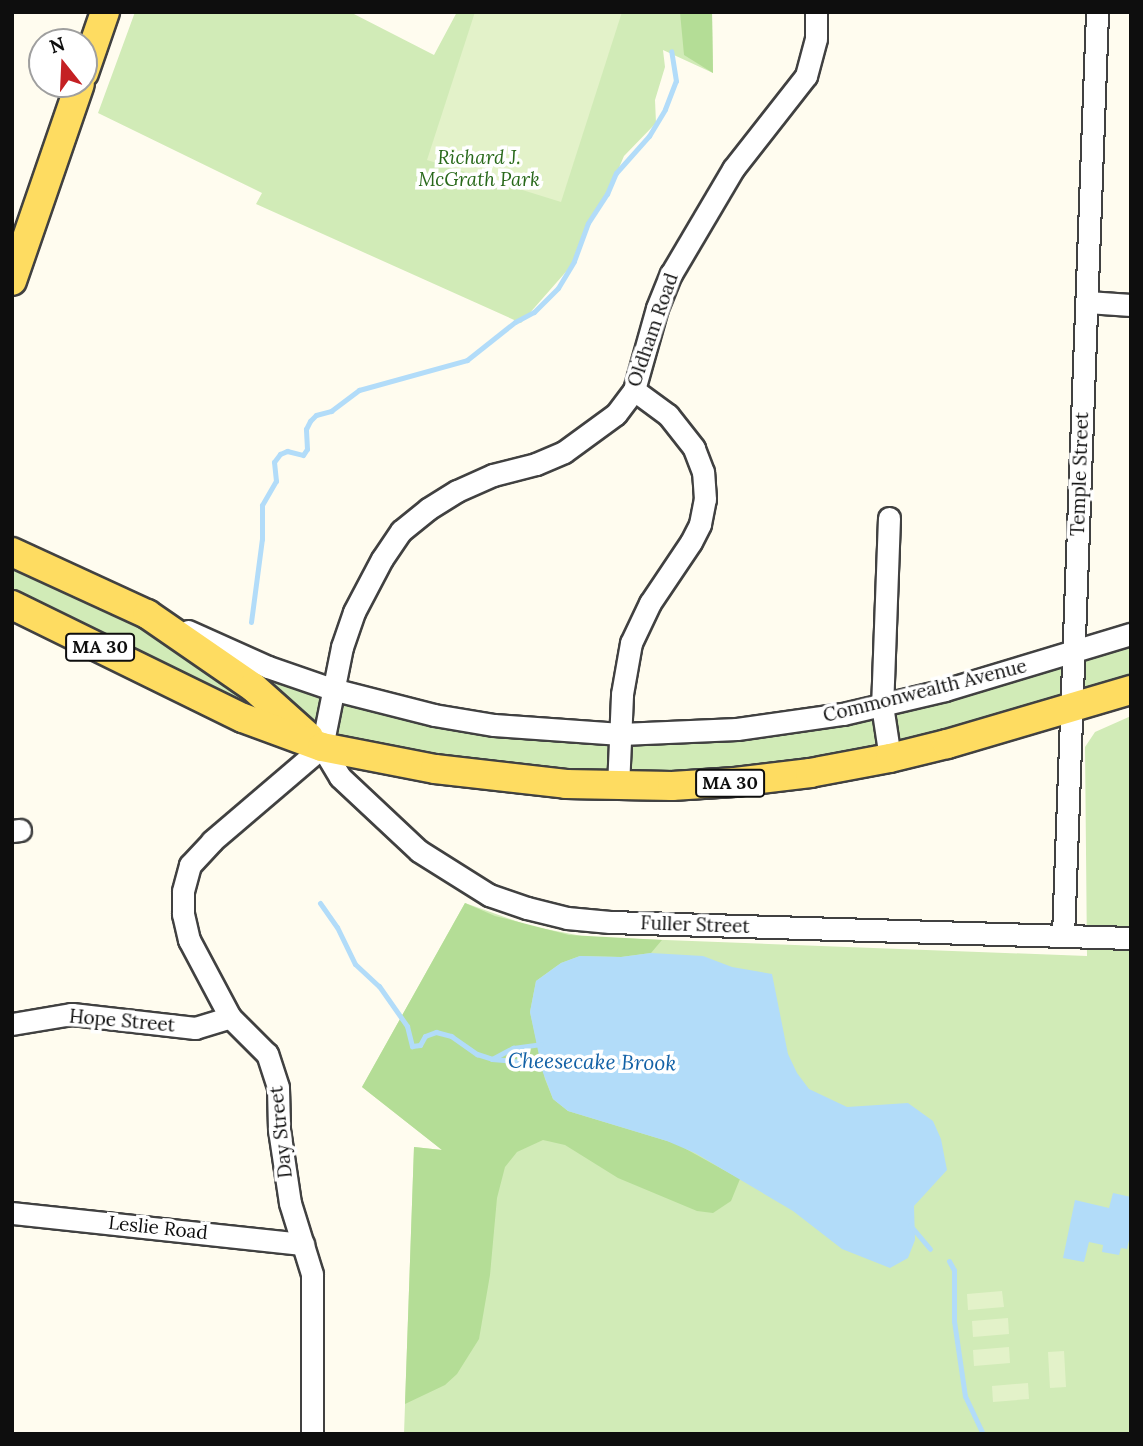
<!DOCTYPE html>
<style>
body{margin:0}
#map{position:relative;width:1143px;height:1446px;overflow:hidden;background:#fffcef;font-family:Lora,serif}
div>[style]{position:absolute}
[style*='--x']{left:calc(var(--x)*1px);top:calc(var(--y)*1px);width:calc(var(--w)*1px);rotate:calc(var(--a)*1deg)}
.green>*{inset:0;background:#d1ebb7}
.forest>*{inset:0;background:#b4dd96}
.pitch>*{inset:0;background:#e3f2c9}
.water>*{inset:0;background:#b2dcf9}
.stream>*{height:5px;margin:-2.5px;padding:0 2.5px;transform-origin:2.5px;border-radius:2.5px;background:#b2dcf9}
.roads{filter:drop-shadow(2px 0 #414141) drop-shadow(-2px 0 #414141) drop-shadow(0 2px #414141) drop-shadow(0 -2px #414141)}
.minor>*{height:21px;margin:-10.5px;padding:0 10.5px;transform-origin:10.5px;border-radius:10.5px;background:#fff}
.major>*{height:28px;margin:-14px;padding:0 14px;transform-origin:14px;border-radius:14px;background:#fedc61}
span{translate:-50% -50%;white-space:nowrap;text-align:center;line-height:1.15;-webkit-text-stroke:7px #fff;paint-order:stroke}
.shield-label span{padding:2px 5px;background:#fff;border:2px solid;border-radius:5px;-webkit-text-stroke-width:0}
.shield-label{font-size:18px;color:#0e0e0e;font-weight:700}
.park-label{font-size:19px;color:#29691b;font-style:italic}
.street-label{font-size:19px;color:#0e0e0e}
.water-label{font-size:21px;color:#1261a6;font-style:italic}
.frame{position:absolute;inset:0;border:14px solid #0e0e0e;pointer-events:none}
.north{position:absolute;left:28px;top:28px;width:70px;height:70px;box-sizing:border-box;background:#fff;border:2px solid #9f9f9f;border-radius:50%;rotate:342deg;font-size:19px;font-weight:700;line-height:28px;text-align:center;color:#0e0e0e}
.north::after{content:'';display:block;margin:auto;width:24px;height:32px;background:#c42023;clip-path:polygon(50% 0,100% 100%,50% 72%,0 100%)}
</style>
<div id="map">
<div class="green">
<i style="clip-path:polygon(135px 12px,350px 12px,434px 55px,457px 12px,712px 12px,713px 73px,663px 50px,665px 67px,655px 100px,656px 123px,624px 156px,609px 191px,588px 223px,571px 266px,521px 323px,256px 204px,262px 193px,98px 113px)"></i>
<i style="clip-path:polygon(12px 548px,268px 667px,494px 725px,786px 723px,1131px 634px,1131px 690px,735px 782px,372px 758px,12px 605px)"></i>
<i style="clip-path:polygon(1131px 716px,1131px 1434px,404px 1434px,414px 1147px,442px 1150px,362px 1087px,465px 903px,530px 926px,587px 937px,1087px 956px,1085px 747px,1095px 732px)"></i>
</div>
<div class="forest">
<i style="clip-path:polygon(680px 12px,712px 12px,713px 73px,684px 55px)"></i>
<i style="clip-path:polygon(465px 903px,495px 916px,569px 935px,662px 940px,651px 953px,621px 957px,580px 956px,561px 963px,536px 981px,530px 1012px,545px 1079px,553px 1099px,568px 1111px,677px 1144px,740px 1179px,731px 1201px,713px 1213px,697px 1211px,618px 1178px,565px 1145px,543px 1140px,517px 1152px,505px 1167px,497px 1198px,490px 1275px,479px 1339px,457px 1374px,445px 1385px,405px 1404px,414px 1147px,442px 1150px,362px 1087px)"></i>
</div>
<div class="pitch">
<i style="clip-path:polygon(475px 12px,622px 12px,561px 202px,427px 160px)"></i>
<i style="clip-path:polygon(1002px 1291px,1004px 1307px,968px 1310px,967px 1294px)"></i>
<i style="clip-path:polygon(1008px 1318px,1009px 1334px,973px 1337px,972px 1321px)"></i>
<i style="clip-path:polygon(1009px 1347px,1010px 1363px,974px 1366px,973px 1350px)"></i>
<i style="clip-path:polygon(1064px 1351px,1066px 1387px,1050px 1388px,1048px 1352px)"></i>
<i style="clip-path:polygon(1028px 1383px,1029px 1399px,993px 1402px,992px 1386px)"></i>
</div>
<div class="water">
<i style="clip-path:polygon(651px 953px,703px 956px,732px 967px,772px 974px,788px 1054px,797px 1073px,809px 1089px,847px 1107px,908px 1103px,933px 1121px,941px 1139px,947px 1170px,914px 1206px,915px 1240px,908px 1258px,890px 1268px,842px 1249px,793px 1211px,695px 1153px,667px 1141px,568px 1111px,553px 1099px,542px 1070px,530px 1012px,536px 981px,561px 963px,580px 956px,621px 957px)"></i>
<i style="clip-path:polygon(1113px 1193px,1131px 1197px,1131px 1232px,1127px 1249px,1121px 1248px,1119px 1255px,1102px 1252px,1103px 1245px,1089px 1242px,1084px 1262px,1063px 1258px,1075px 1200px,1109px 1208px)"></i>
</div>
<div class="stream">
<i style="--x:251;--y:622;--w:84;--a:-82.5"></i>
<i style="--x:262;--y:539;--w:34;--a:-90"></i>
<i style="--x:262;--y:505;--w:28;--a:-60"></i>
<i style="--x:276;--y:481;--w:19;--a:-96"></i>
<i style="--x:274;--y:462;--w:10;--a:-53"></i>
<i style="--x:280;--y:454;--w:8;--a:-23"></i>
<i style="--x:287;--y:451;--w:16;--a:14"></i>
<i style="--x:303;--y:455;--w:7;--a:-56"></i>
<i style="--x:307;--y:449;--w:20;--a:-93"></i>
<i style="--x:306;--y:429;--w:9;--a:-63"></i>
<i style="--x:310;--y:421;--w:8;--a:-45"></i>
<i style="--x:316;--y:415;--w:16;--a:-15"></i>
<i style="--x:331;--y:411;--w:35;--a:-37"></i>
<i style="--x:359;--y:390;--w:112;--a:-15.5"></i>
<i style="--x:467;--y:360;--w:61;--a:-38.4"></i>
<i style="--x:515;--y:322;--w:21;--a:-28"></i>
<i style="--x:534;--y:312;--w:34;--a:-45"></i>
<i style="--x:558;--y:288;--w:31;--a:-59"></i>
<i style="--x:574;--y:261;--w:40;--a:-69.8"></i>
<i style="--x:588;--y:223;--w:35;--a:-57"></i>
<i style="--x:607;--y:194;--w:23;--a:-67"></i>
<i style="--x:616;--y:173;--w:50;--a:-48.3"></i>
<i style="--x:649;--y:136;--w:31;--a:-59"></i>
<i style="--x:665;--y:109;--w:30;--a:-69"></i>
<i style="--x:676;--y:81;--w:30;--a:-99"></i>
<i style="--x:320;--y:903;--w:29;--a:55"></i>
<i style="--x:337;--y:927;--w:41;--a:64.1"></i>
<i style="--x:355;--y:964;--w:33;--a:43"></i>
<i style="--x:379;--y:986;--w:49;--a:55"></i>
<i style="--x:407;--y:1026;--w:21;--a:76"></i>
<i style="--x:412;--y:1046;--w:8;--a:-7"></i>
<i style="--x:420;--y:1045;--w:10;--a:-61"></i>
<i style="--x:425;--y:1036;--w:12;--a:-20"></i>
<i style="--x:436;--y:1032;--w:16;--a:15"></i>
<i style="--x:451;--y:1036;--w:32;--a:35"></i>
<i style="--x:477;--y:1054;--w:16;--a:18"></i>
<i style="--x:492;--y:1059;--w:55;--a:5.2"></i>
<i style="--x:492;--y:1059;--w:24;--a:-28"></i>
<i style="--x:513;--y:1048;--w:28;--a:-8"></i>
<i style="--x:910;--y:1225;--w:31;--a:50"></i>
<i style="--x:949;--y:1261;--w:10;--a:61"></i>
<i style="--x:954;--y:1270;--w:51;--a:90"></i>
<i style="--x:954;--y:1321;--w:76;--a:81.7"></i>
<i style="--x:965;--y:1396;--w:42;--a:64.7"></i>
</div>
<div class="roads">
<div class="minor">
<i style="--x:1087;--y:302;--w:44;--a:3.9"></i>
<i style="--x:889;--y:518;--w:187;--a:92.1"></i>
<i style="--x:882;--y:705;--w:54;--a:81.4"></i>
<i style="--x:188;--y:631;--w:88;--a:24.2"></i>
<i style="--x:268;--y:667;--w:68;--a:19"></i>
<i style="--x:332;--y:689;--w:105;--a:14.3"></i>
<i style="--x:434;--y:715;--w:61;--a:9.5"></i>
<i style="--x:494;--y:725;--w:127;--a:4.1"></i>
<i style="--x:621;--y:734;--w:116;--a:-2.5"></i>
<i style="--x:737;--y:729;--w:107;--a:-8.1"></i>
<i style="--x:843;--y:714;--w:105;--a:-13.2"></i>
<i style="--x:945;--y:690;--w:194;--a:-16.8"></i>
<i style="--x:322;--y:747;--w:102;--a:-78.7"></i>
<i style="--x:342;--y:647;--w:37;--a:-71"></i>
<i style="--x:354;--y:612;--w:60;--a:-62.2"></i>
<i style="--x:382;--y:559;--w:34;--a:-56"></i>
<i style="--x:401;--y:531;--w:35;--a:-39"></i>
<i style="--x:428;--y:509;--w:34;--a:-32"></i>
<i style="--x:457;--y:491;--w:39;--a:-24"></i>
<i style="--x:493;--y:475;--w:44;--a:-14.3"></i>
<i style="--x:536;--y:464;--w:30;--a:-23"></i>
<i style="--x:564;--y:452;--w:64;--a:-36.2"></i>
<i style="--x:616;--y:414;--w:30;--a:-53"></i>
<i style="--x:634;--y:390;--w:85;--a:-74.3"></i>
<i style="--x:657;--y:308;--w:37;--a:-68"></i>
<i style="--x:671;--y:274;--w:122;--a:-59.4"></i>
<i style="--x:733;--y:169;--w:118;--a:-51.9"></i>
<i style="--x:806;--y:76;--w:39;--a:-75"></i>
<i style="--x:816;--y:38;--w:26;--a:-90"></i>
<i style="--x:322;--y:747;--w:35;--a:59"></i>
<i style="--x:340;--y:777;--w:108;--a:43.1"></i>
<i style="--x:419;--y:851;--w:83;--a:32.2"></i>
<i style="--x:489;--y:895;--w:40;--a:18.9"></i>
<i style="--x:527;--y:908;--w:41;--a:14"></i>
<i style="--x:567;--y:918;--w:43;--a:5.3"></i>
<i style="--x:610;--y:922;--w:521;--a:1.76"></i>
<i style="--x:618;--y:787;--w:93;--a:-87.5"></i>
<i style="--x:622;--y:694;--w:52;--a:-80"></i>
<i style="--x:631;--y:643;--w:44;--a:-64.6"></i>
<i style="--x:650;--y:603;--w:73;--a:-56.1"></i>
<i style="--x:691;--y:542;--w:20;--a:-63"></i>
<i style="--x:700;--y:524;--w:25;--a:-79"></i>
<i style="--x:705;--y:499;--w:27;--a:-94"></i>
<i style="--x:703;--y:472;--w:26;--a:-111"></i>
<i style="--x:694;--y:448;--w:42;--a:-128.2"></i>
<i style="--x:668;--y:415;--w:42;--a:-143.7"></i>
<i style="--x:12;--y:831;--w:8;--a:-7"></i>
<i style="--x:1063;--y:936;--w:925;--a:-87.89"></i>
<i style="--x:12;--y:1024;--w:61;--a:-9.5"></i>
<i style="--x:72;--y:1014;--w:124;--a:6.5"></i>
<i style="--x:195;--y:1028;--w:37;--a:-17"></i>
<i style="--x:12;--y:1213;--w:293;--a:6.1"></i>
<i style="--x:312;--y:1434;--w:160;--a:-90"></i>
<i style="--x:312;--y:1274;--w:74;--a:-107.2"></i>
<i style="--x:290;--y:1203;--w:75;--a:-98.5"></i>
<i style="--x:279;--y:1129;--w:42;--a:-91.4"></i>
<i style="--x:278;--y:1087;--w:35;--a:-108"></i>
<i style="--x:267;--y:1054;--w:52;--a:-135"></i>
<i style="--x:230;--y:1017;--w:87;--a:-118"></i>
<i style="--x:189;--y:940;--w:27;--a:-103"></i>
<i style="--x:183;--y:914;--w:23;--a:-90"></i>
<i style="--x:183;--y:891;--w:27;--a:-75"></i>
<i style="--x:190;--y:865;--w:33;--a:-47"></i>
<i style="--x:212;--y:841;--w:145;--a:-40.5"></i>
</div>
<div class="major">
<i style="--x:84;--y:73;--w:65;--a:-71"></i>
<i style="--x:12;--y:281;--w:208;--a:-71"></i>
<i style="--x:12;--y:552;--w:149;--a:24.7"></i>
<i style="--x:147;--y:614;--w:129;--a:34.6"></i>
<i style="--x:253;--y:687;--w:75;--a:41.8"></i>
<i style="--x:12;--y:605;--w:257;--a:26.1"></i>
<i style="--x:243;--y:718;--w:84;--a:20.2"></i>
<i style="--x:322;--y:747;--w:115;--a:11"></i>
<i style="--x:435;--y:769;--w:132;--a:6.5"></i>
<i style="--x:566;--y:784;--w:106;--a:1.1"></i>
<i style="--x:672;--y:786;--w:63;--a:-3.6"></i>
<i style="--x:735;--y:782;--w:76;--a:-6.8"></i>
<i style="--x:810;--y:773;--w:81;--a:-10.6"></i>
<i style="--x:890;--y:758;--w:59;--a:-13.8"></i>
<i style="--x:947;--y:744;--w:192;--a:-16.4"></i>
</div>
</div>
<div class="shield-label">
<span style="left:100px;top:647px">MA 30</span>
<span style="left:730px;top:783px">MA 30</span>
</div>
<div class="park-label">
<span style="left:479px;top:169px">Richard J.<br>McGrath Park</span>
</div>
<div class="street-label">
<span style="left:653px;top:330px;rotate:-71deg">Oldham Road</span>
<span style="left:1080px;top:474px;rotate:-88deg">Temple Street</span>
<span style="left:925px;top:691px;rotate:-14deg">Commonwealth Avenue</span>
<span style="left:695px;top:925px;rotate:2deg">Fuller Street</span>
<span style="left:122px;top:1021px;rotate:5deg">Hope Street</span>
<span style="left:281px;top:1132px;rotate:-96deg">Day Street</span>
<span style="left:158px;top:1228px;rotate:6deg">Leslie Road</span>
</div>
<div class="water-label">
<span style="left:592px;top:1062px;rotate:1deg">Cheesecake Brook</span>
</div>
<div class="frame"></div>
<div class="north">N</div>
</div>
